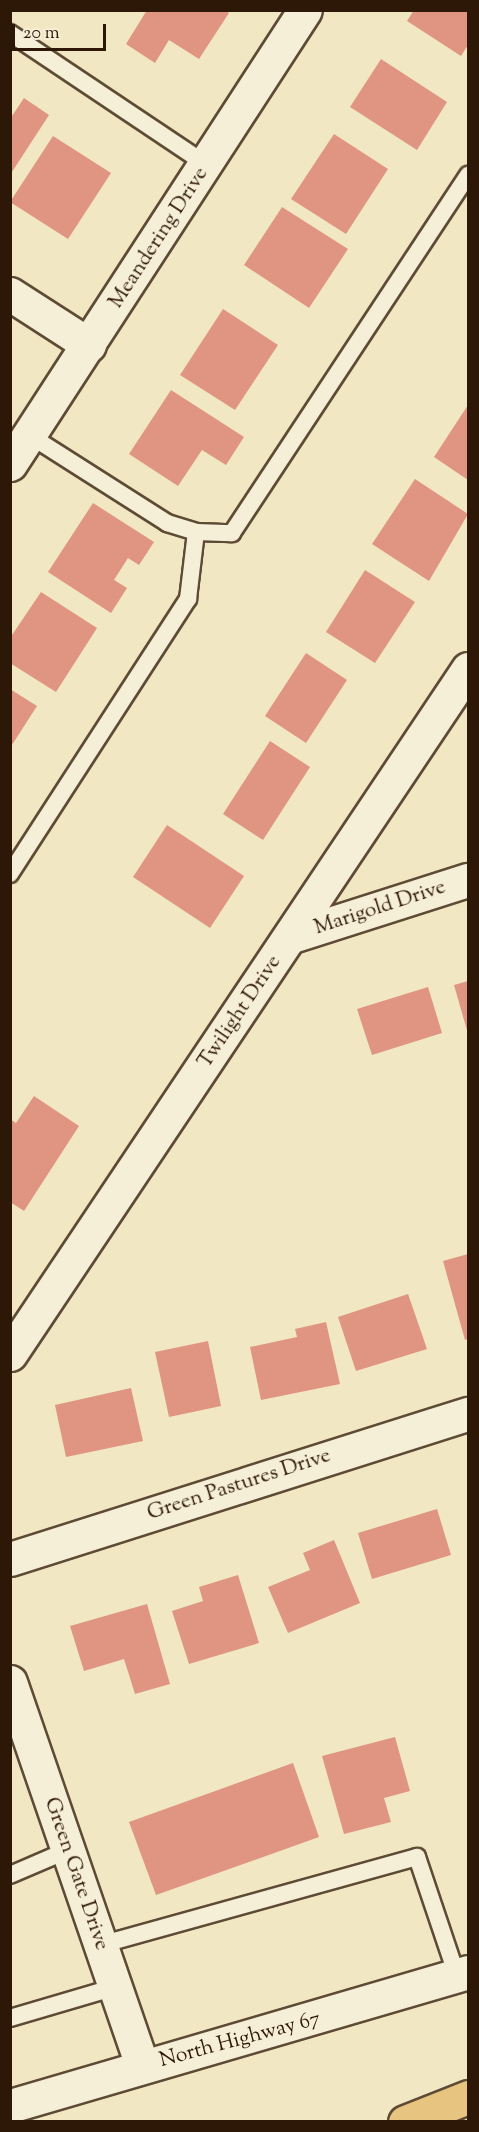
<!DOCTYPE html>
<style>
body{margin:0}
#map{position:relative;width:479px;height:2132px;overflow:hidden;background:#f1e7c2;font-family:"Sorts Mill Goudy",serif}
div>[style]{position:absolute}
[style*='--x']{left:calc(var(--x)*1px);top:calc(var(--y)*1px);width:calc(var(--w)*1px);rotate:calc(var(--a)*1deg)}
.building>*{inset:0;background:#df9581}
.roads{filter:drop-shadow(2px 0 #5e4b35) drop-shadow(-2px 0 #5e4b35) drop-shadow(0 2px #5e4b35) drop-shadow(0 -2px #5e4b35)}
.lane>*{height:16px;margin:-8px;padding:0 8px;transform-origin:8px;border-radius:8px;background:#f6efd7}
.street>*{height:33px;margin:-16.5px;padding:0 16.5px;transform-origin:16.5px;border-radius:16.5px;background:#f6efd7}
.secondary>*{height:33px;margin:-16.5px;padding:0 16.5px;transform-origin:16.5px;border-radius:16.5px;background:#f6efd7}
.highway>*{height:33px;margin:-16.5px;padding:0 16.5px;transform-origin:16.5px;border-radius:16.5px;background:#e8c481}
span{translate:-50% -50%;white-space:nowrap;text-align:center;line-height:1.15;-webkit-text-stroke:6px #f6efd7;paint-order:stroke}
.street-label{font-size:21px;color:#2d1706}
.frame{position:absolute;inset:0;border:12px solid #2d1706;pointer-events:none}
.scale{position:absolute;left:12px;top:24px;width:94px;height:27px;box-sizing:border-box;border:3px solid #2d1706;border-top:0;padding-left:8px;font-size:18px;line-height:21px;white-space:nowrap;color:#2d1706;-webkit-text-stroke:4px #f6efd7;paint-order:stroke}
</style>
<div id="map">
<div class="building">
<i style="clip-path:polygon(147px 10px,225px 10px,229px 13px,199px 59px,169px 40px,155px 63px,126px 44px)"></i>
<i style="clip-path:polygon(414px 10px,468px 10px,468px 45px,461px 56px,407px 21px)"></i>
<i style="clip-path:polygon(381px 59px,447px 102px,417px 150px,350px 107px)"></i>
<i style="clip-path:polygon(24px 98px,49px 115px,10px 175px,10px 119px)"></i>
<i style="clip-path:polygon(334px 134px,388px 169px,346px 234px,291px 199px)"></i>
<i style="clip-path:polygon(53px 136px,111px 173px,68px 239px,10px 202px)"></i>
<i style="clip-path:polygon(282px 207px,348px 249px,309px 308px,244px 265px)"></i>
<i style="clip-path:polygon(223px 309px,278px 345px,235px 410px,180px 375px)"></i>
<i style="clip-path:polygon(171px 390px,244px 437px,226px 465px,202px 450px,178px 486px,129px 454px)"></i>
<i style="clip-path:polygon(468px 405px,468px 480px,434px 457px)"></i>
<i style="clip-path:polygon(415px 479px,468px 514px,429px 581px,372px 544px)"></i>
<i style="clip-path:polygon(93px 503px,154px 542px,139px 565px,128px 558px,114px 580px,127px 588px,111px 613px,48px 572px)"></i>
<i style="clip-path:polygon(365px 570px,415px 602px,375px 663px,326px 632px)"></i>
<i style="clip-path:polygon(41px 592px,97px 628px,56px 692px,10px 663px,10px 638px)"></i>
<i style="clip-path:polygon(306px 653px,347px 680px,306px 743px,265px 716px)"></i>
<i style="clip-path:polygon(10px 689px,37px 706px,10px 748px)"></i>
<i style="clip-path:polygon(270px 741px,310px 767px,263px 840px,223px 814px)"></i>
<i style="clip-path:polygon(167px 825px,244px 876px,210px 928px,133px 877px)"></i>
<i style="clip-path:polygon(468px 981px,468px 1034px,454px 985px)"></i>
<i style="clip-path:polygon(428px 987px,442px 1033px,372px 1055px,357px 1009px)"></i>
<i style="clip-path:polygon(34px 1096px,79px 1126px,24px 1211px,10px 1202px,10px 1119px,16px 1123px)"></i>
<i style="clip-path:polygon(468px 1254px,468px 1339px,465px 1340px,443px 1261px)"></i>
<i style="clip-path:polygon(408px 1294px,427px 1349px,356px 1371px,338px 1317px)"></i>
<i style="clip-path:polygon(326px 1322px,340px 1384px,261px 1400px,250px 1347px,297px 1337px,295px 1329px)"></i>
<i style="clip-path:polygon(208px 1341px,221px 1406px,169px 1417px,155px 1352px)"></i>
<i style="clip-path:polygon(131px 1388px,143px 1441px,66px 1457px,55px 1405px)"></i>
<i style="clip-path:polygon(437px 1509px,451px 1555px,372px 1579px,358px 1533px)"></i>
<i style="clip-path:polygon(334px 1540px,360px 1603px,288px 1633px,268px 1587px,310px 1570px,303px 1553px)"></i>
<i style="clip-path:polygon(238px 1575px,259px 1643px,189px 1664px,172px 1611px,203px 1601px,199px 1587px)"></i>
<i style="clip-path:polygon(147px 1604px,170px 1684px,135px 1694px,124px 1659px,84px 1671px,70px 1626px)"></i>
<i style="clip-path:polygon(395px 1737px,410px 1791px,384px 1798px,391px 1822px,344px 1834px,322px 1756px)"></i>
<i style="clip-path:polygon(293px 1763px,319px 1837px,156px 1895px,129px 1822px)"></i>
</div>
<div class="roads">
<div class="lane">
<i style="--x:10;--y:33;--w:236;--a:33.8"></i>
<i style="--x:29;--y:435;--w:164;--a:32.5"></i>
<i style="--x:167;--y:523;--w:30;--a:17"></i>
<i style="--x:196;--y:532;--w:36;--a:2"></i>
<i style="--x:232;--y:533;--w:429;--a:-56.6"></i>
<i style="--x:10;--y:874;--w:328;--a:-57.1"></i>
<i style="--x:188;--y:599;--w:67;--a:-83.2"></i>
<i style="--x:10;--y:1875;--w:63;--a:-23.3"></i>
<i style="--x:100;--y:1945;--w:329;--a:-15.5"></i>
<i style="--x:417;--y:1857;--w:126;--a:71.4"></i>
<i style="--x:10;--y:2018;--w:109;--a:-16.4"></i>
</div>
<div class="street">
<i style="--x:10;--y:294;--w:94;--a:32.8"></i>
<i style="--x:10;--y:464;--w:541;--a:-56.99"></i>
<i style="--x:292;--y:936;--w:185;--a:-17.7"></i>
<i style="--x:10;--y:1354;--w:824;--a:-56.23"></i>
<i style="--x:10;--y:1559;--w:480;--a:-17.6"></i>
<i style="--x:10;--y:1682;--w:406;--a:71"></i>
</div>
<div class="secondary">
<i style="--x:10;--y:2106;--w:477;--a:-16.3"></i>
</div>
<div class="highway">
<i style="--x:405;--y:2122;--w:68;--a:-21.6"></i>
</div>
</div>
<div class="street-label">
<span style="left:159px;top:238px;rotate:-57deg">Meandering Drive</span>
<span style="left:380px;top:908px;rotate:-18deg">Marigold Drive</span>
<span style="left:240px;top:1012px;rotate:-56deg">Twilight Drive</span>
<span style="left:239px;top:1485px;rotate:-18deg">Green Pastures Drive</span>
<span style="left:76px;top:1874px;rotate:71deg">Green Gate Drive</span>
<span style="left:240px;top:2040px;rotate:-15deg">North Highway 67</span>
</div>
<div class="frame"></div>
<div class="scale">20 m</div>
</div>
